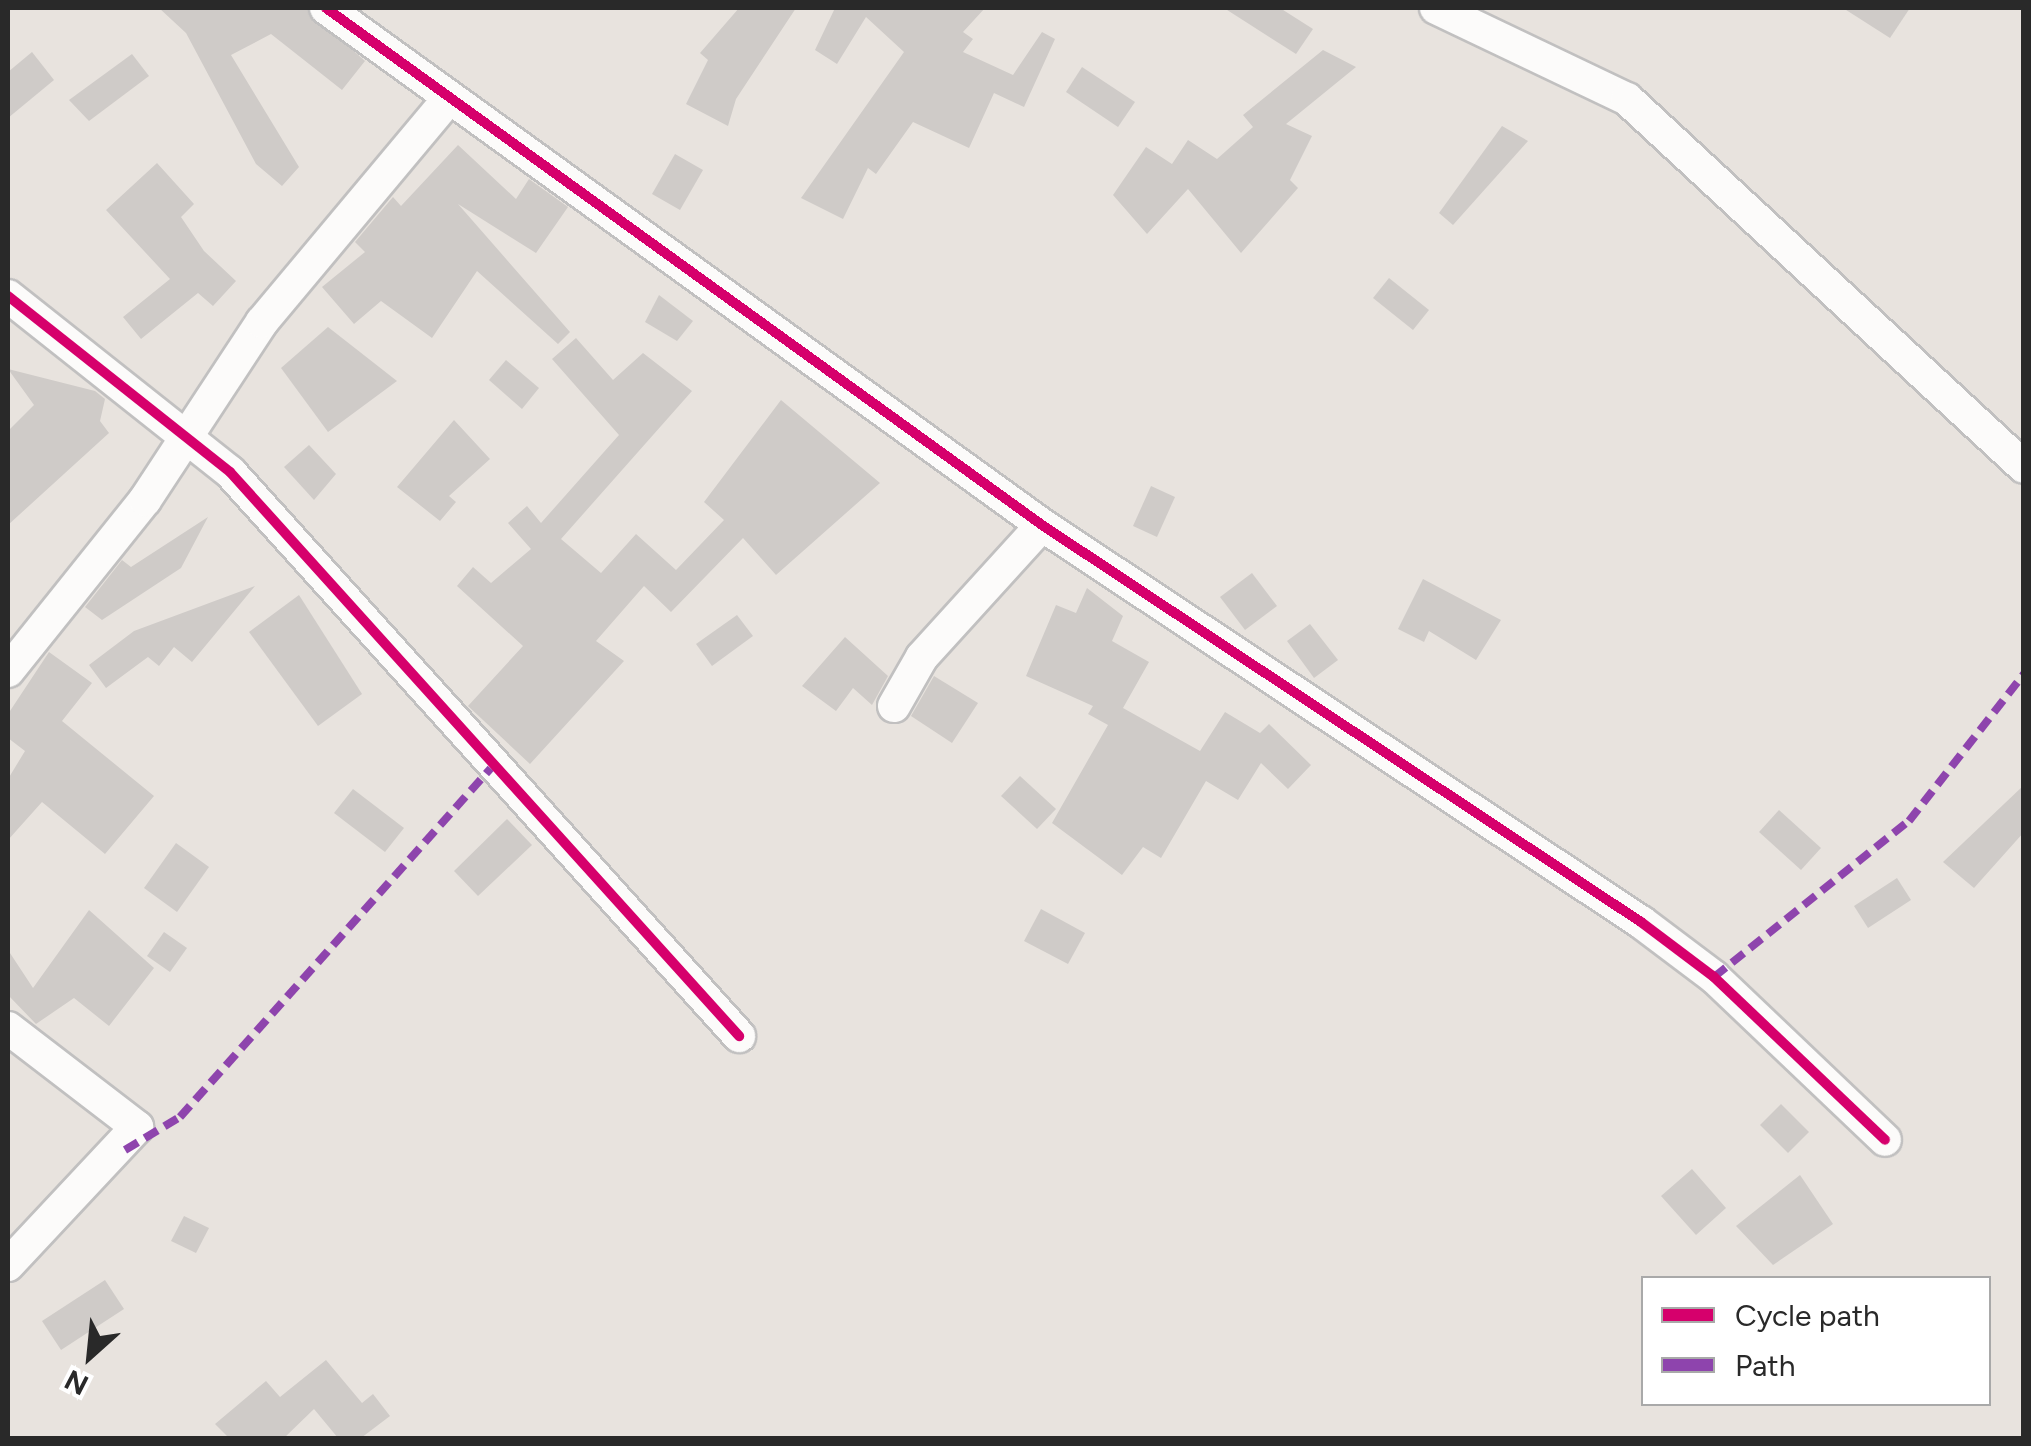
<!DOCTYPE html>
<style>
body{margin:0}
#map{position:relative;width:2031px;height:1446px;overflow:hidden;background:#e8e3de;font-family:Figtree,sans-serif}
div>[style]{position:absolute}
[style*='--x']{left:calc(var(--x)*1px);top:calc(var(--y)*1px);width:calc(var(--w)*1px);rotate:calc(var(--a)*1deg)}
.building>*{inset:0;background:#cfcbc8}
.roads{filter:drop-shadow(2px 0 #c1c0c0) drop-shadow(-2px 0 #c1c0c0) drop-shadow(0 2px #c1c0c0) drop-shadow(0 -2px #c1c0c0)}
.street>*{height:32px;margin:-16px;padding:0 16px;transform-origin:16px;border-radius:16px;background:#fcfbfa}
.quiet>*{height:8px;margin-top:-4px;transform-origin:0;background:repeating-linear-gradient(90deg,#8e44ad 0 15px,transparent 0 23px)}
.cycleway>*{height:10px;margin:-5px;padding:0 5px;transform-origin:5px;border-radius:5px;background:#d6006c}
span{translate:-50% -50%;white-space:nowrap;text-align:center;line-height:1.15;-webkit-text-stroke:8px #fff;paint-order:stroke}
.frame{position:absolute;inset:0;border:10px solid #292929;pointer-events:none}
.legend{position:absolute;left:1641px;top:1276px;width:350px;height:130px;box-sizing:border-box;background:#fff;border:2px solid #a9a9a9;margin:0;padding:12px 18px;list-style:none;font-size:30px;color:#292929}
.legend li{display:flex;align-items:center;gap:20px;height:50px}
.legend b{width:50px;border:2px solid #a9a9a9}
.north{position:absolute;left:40px;top:1306px;width:100px;height:100px;-webkit-text-stroke:8px #fff;paint-order:stroke;rotate:207deg;font-size:28px;font-weight:700;line-height:40px;text-align:center;color:#292929}
.north::after{content:'';display:block;margin:auto;width:35px;height:45px;background:#292929;clip-path:polygon(50% 0,100% 100%,50% 72%,0 100%)}
</style>
<div id="map">
<div class="building">
<i style="clip-path:polygon(159px 8px,306px 8px,365px 61px,342px 90px,271px 34px,231px 55px,299px 167px,282px 186px,256px 164px,186px 33px)"></i>
<i style="clip-path:polygon(739px 8px,796px 8px,736px 99px,728px 126px,686px 104px,708px 60px,700px 53px)"></i>
<i style="clip-path:polygon(835px 8px,985px 8px,963px 32px,973px 39px,963px 52px,1013px 75px,1042px 32px,1055px 39px,1024px 107px,994px 93px,969px 148px,913px 122px,876px 174px,868px 168px,843px 219px,801px 198px,904px 52px,866px 17px,837px 64px,815px 50px)"></i>
<i style="clip-path:polygon(1224px 8px,1280px 8px,1313px 29px,1296px 54px)"></i>
<i style="clip-path:polygon(1843px 8px,1910px 8px,1890px 38px)"></i>
<i style="clip-path:polygon(1323px 50px,1356px 67px,1286px 124px,1312px 136px,1290px 180px,1298px 188px,1241px 253px,1188px 189px,1147px 234px,1113px 195px,1146px 147px,1172px 164px,1188px 140px,1217px 159px,1253px 127px,1243px 115px)"></i>
<i style="clip-path:polygon(32px 52px,54px 80px,8px 118px,8px 72px)"></i>
<i style="clip-path:polygon(132px 54px,149px 76px,89px 121px,69px 100px)"></i>
<i style="clip-path:polygon(1082px 67px,1135px 102px,1118px 127px,1066px 92px)"></i>
<i style="clip-path:polygon(1502px 126px,1528px 141px,1453px 225px,1439px 213px)"></i>
<i style="clip-path:polygon(458px 145px,516px 199px,529px 179px,568px 207px,536px 253px,458px 204px,570px 332px,558px 344px,477px 271px,432px 338px,381px 301px,354px 324px,322px 287px,365px 252px,355px 242px,393px 197px,401px 206px)"></i>
<i style="clip-path:polygon(675px 154px,703px 170px,680px 210px,652px 194px)"></i>
<i style="clip-path:polygon(157px 163px,194px 204px,181px 217px,204px 251px,236px 281px,213px 306px,198px 293px,141px 339px,123px 317px,170px 279px,106px 210px)"></i>
<i style="clip-path:polygon(1389px 278px,1429px 310px,1413px 330px,1373px 298px)"></i>
<i style="clip-path:polygon(659px 295px,693px 321px,677px 341px,645px 322px)"></i>
<i style="clip-path:polygon(328px 327px,397px 381px,328px 432px,281px 368px)"></i>
<i style="clip-path:polygon(576px 338px,613px 380px,643px 353px,692px 391px,561px 539px,601px 573px,636px 534px,676px 570px,724px 520px,704px 502px,781px 400px,880px 483px,776px 575px,743px 538px,671px 612px,644px 586px,596px 641px,624px 661px,530px 764px,468px 706px,523px 646px,457px 586px,473px 567px,491px 583px,531px 549px,508px 523px,527px 506px,541px 523px,619px 435px,552px 359px)"></i>
<i style="clip-path:polygon(506px 360px,539px 388px,522px 409px,489px 380px)"></i>
<i style="clip-path:polygon(8px 369px,95px 391px,105px 399px,100px 421px,109px 433px,8px 525px,8px 431px,34px 405px)"></i>
<i style="clip-path:polygon(454px 420px,490px 459px,449px 496px,456px 502px,440px 521px,397px 487px)"></i>
<i style="clip-path:polygon(309px 445px,336px 474px,314px 500px,284px 467px)"></i>
<i style="clip-path:polygon(1151px 486px,1175px 497px,1157px 537px,1133px 526px)"></i>
<i style="clip-path:polygon(208px 517px,181px 568px,102px 620px,85px 607px,122px 560px,131px 567px)"></i>
<i style="clip-path:polygon(1252px 573px,1277px 606px,1245px 630px,1220px 597px)"></i>
<i style="clip-path:polygon(1423px 579px,1501px 620px,1476px 660px,1429px 631px,1424px 642px,1398px 629px)"></i>
<i style="clip-path:polygon(255px 586px,192px 662px,174px 647px,159px 666px,148px 657px,106px 688px,89px 665px,134px 631px)"></i>
<i style="clip-path:polygon(1087px 588px,1123px 616px,1112px 641px,1149px 662px,1123px 708px,1200px 751px,1225px 712px,1260px 733px,1269px 724px,1311px 765px,1288px 789px,1261px 763px,1238px 800px,1206px 781px,1161px 858px,1143px 847px,1122px 875px,1052px 823px,1108px 725px,1088px 714px,1093px 706px,1026px 676px,1056px 605px,1076px 613px)"></i>
<i style="clip-path:polygon(299px 595px,362px 694px,318px 726px,249px 632px)"></i>
<i style="clip-path:polygon(737px 615px,753px 636px,712px 666px,696px 644px)"></i>
<i style="clip-path:polygon(1310px 624px,1338px 660px,1314px 678px,1287px 641px)"></i>
<i style="clip-path:polygon(845px 637px,888px 676px,872px 705px,853px 688px,836px 711px,802px 686px)"></i>
<i style="clip-path:polygon(49px 652px,92px 683px,62px 721px,154px 796px,105px 854px,42px 802px,8px 840px,8px 779px,25px 751px,8px 738px,8px 714px)"></i>
<i style="clip-path:polygon(934px 676px,978px 703px,952px 743px,911px 716px)"></i>
<i style="clip-path:polygon(1020px 776px,1056px 809px,1037px 829px,1001px 796px)"></i>
<i style="clip-path:polygon(2024px 785px,2024px 832px,1974px 888px,1943px 862px)"></i>
<i style="clip-path:polygon(353px 789px,404px 828px,385px 852px,334px 813px)"></i>
<i style="clip-path:polygon(1779px 810px,1821px 848px,1801px 870px,1759px 832px)"></i>
<i style="clip-path:polygon(507px 819px,532px 845px,478px 896px,454px 871px)"></i>
<i style="clip-path:polygon(176px 843px,209px 867px,177px 912px,144px 888px)"></i>
<i style="clip-path:polygon(1897px 878px,1911px 900px,1868px 928px,1854px 906px)"></i>
<i style="clip-path:polygon(1041px 909px,1085px 933px,1068px 964px,1024px 941px)"></i>
<i style="clip-path:polygon(89px 910px,154px 968px,109px 1026px,74px 998px,36px 1024px,8px 995px,8px 950px,33px 988px)"></i>
<i style="clip-path:polygon(164px 932px,187px 948px,170px 972px,147px 956px)"></i>
<i style="clip-path:polygon(1781px 1104px,1809px 1132px,1788px 1153px,1760px 1125px)"></i>
<i style="clip-path:polygon(1692px 1169px,1726px 1208px,1696px 1235px,1661px 1196px)"></i>
<i style="clip-path:polygon(1800px 1175px,1833px 1224px,1773px 1265px,1736px 1226px)"></i>
<i style="clip-path:polygon(184px 1216px,209px 1228px,196px 1253px,171px 1241px)"></i>
<i style="clip-path:polygon(105px 1280px,124px 1309px,61px 1350px,42px 1321px)"></i>
<i style="clip-path:polygon(326px 1360px,362px 1403px,373px 1394px,390px 1416px,361px 1438px,338px 1438px,314px 1409px,284px 1438px,229px 1438px,215px 1424px,266px 1381px,280px 1397px)"></i>
</div>
<div class="roads">
<div class="street">
<i style="--x:326;--y:8;--w:883;--a:35.83"></i>
<i style="--x:1042;--y:525;--w:719;--a:33.54"></i>
<i style="--x:1641;--y:922;--w:91;--a:37"></i>
<i style="--x:1714;--y:977;--w:236;--a:43.6"></i>
<i style="--x:1436;--y:8;--w:212;--a:25.5"></i>
<i style="--x:1627;--y:99;--w:541;--a:42.83"></i>
<i style="--x:8;--y:296;--w:283;--a:38.4"></i>
<i style="--x:230;--y:472;--w:760;--a:47.93"></i>
<i style="--x:8;--y:671;--w:219;--a:-51.3"></i>
<i style="--x:145;--y:500;--w:213;--a:-56.7"></i>
<i style="--x:262;--y:322;--w:288;--a:-50.1"></i>
<i style="--x:894;--y:706;--w:56;--a:-60.3"></i>
<i style="--x:922;--y:657;--w:178;--a:-47.7"></i>
<i style="--x:8;--y:1028;--w:163;--a:37.5"></i>
<i style="--x:137;--y:1127;--w:189;--a:133.1"></i>
</div>
</div>
<div class="quiet">
<i style="--x:1714;--y:977;--w:250;--a:-38.7"></i>
<i style="--x:1909;--y:821;--w:187;--a:-52"></i>
<i style="--x:125;--y:1150;--w:64;--a:-31"></i>
<i style="--x:180;--y:1117;--w:467;--a:-48.3"></i>
</div>
<div class="cycleway">
<i style="--x:326;--y:8;--w:883;--a:35.83"></i>
<i style="--x:1042;--y:525;--w:719;--a:33.54"></i>
<i style="--x:1641;--y:922;--w:91;--a:37"></i>
<i style="--x:1714;--y:977;--w:236;--a:43.6"></i>
<i style="--x:8;--y:296;--w:283;--a:38.4"></i>
<i style="--x:230;--y:472;--w:760;--a:47.93"></i>
</div>
<div class="frame"></div>
<ul class="legend">
<li><b style="height:12px;background:#d6006c"></b>Cycle path</li>
<li><b style="height:12px;background:#8e44ad"></b>Path</li>
</ul>
<div class="north">N</div>
</div>
